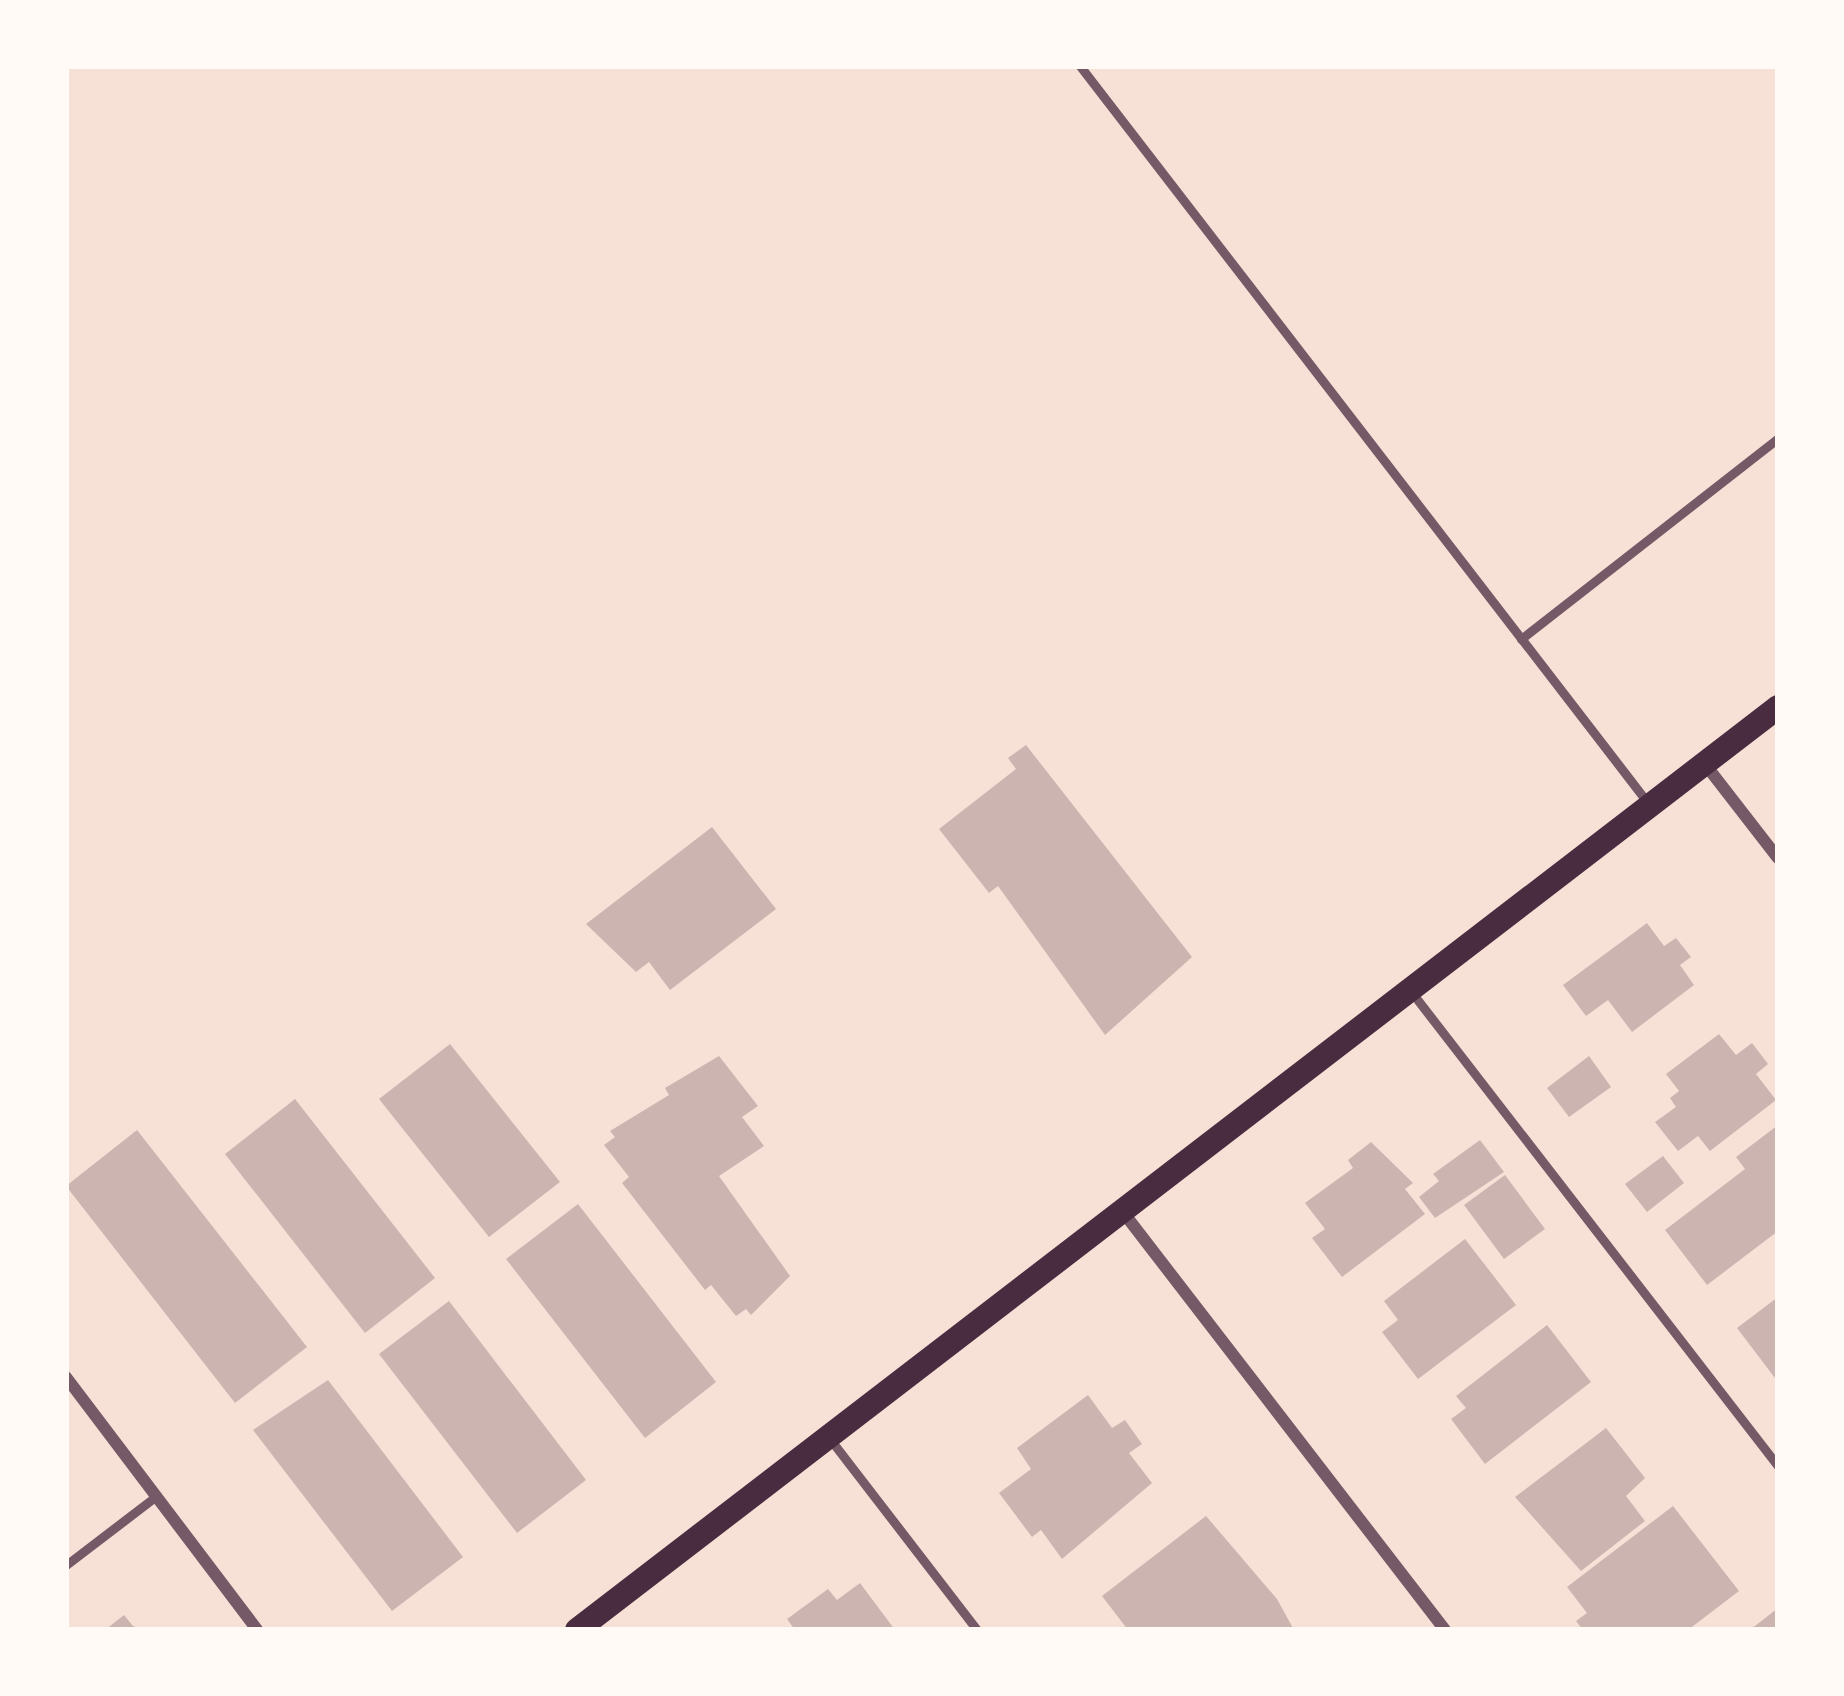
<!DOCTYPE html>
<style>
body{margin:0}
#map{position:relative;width:1844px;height:1696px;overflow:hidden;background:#f7e1d7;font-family:"DM Sans",sans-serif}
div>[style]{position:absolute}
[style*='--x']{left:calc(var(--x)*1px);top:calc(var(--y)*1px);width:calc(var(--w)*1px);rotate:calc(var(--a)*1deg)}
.building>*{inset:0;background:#ccb4b1}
.service>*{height:9px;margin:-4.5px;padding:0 4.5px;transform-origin:4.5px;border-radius:4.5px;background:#755966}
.minor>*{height:12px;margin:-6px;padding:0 6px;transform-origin:6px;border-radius:6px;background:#755966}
.secondary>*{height:24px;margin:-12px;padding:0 12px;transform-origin:12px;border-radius:12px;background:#4a2c40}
span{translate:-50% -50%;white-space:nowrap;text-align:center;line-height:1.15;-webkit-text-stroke:12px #fffaf5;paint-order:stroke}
.frame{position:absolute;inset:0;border:69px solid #fffaf5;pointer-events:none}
</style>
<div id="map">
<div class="building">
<i style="clip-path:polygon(1026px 745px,1192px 957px,1105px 1035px,998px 886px,989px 893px,939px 829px,1016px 769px,1008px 758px)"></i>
<i style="clip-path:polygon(712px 827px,776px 909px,670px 990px,649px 962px,636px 972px,586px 924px)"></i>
<i style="clip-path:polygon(1647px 923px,1664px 946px,1676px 938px,1691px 957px,1680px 965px,1694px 985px,1632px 1032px,1608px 1000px,1586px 1016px,1563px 985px)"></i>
<i style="clip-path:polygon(1719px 1034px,1736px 1055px,1752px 1043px,1768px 1064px,1756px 1074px,1776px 1100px,1710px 1151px,1698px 1136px,1678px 1151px,1655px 1122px,1676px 1107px,1670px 1098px,1679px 1091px,1666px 1074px)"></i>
<i style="clip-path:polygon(450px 1044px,560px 1182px,489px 1237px,379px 1099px)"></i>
<i style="clip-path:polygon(719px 1056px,758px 1106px,742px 1117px,764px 1146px,719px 1176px,790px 1276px,751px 1315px,746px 1309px,736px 1316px,711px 1285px,705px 1290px,622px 1183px,629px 1177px,604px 1145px,615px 1137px,610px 1131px,669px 1095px,665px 1088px)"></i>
<i style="clip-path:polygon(1589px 1056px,1611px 1087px,1569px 1117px,1547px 1088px)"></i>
<i style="clip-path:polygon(295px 1099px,435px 1278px,365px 1333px,225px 1154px)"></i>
<i style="clip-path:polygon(1778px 1125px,1778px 1231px,1707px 1285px,1665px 1230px,1745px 1169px,1736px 1157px)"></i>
<i style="clip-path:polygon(137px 1130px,307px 1347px,235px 1403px,66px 1186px)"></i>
<i style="clip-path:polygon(1480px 1140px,1504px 1172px,1435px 1218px,1419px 1197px,1439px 1181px,1433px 1174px)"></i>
<i style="clip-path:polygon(1371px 1142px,1413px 1183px,1405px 1189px,1425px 1214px,1342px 1277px,1312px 1238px,1325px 1229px,1305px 1203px,1353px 1168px,1348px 1160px)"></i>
<i style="clip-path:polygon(1663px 1156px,1684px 1183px,1647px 1212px,1625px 1184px)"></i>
<i style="clip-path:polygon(1505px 1175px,1545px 1229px,1504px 1259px,1464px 1205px)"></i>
<i style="clip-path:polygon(578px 1204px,716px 1382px,645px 1438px,506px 1259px)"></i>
<i style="clip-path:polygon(1465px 1239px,1516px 1305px,1418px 1379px,1382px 1332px,1398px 1320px,1384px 1301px)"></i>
<i style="clip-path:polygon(1778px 1297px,1778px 1382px,1737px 1328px)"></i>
<i style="clip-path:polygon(449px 1301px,586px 1480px,517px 1533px,379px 1354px)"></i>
<i style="clip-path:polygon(1547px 1325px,1591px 1382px,1485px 1464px,1451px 1419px,1466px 1408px,1456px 1396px)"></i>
<i style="clip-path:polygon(328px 1380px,463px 1557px,392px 1611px,253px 1430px)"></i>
<i style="clip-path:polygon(1088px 1395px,1112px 1428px,1125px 1420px,1142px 1444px,1129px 1453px,1152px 1483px,1062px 1559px,1041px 1530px,1032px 1537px,999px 1493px,1031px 1469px,1017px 1448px)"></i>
<i style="clip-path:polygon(1606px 1428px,1645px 1478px,1626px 1496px,1645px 1521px,1581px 1571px,1515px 1497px)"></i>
<i style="clip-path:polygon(1673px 1506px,1739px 1591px,1688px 1630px,1583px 1630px,1576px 1621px,1587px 1613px,1567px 1587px)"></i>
<i style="clip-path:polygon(1206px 1516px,1277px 1599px,1294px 1630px,1128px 1630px,1102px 1596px)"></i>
<i style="clip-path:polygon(860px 1583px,895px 1630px,795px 1630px,787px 1619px,828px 1589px,837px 1600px)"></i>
<i style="clip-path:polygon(1778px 1608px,1778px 1630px,1745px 1630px,1755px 1626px)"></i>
<i style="clip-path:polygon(124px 1615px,133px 1626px,143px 1630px,105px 1630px)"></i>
</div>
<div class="service">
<i style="--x:1080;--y:66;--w:930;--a:52.38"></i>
<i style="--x:1521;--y:639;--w:326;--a:-38"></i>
<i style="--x:1413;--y:994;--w:597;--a:52.29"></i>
<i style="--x:830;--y:1439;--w:241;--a:52.4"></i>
<i style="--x:66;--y:1565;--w:112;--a:-37.4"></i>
</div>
<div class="minor">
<i style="--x:1705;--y:764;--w:119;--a:52.2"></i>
<i style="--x:1123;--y:1212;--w:528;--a:52.39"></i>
<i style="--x:66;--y:1377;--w:317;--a:52.9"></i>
</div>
<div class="secondary">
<i style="--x:577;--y:1630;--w:1515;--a:-37.54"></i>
</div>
<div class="frame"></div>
</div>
